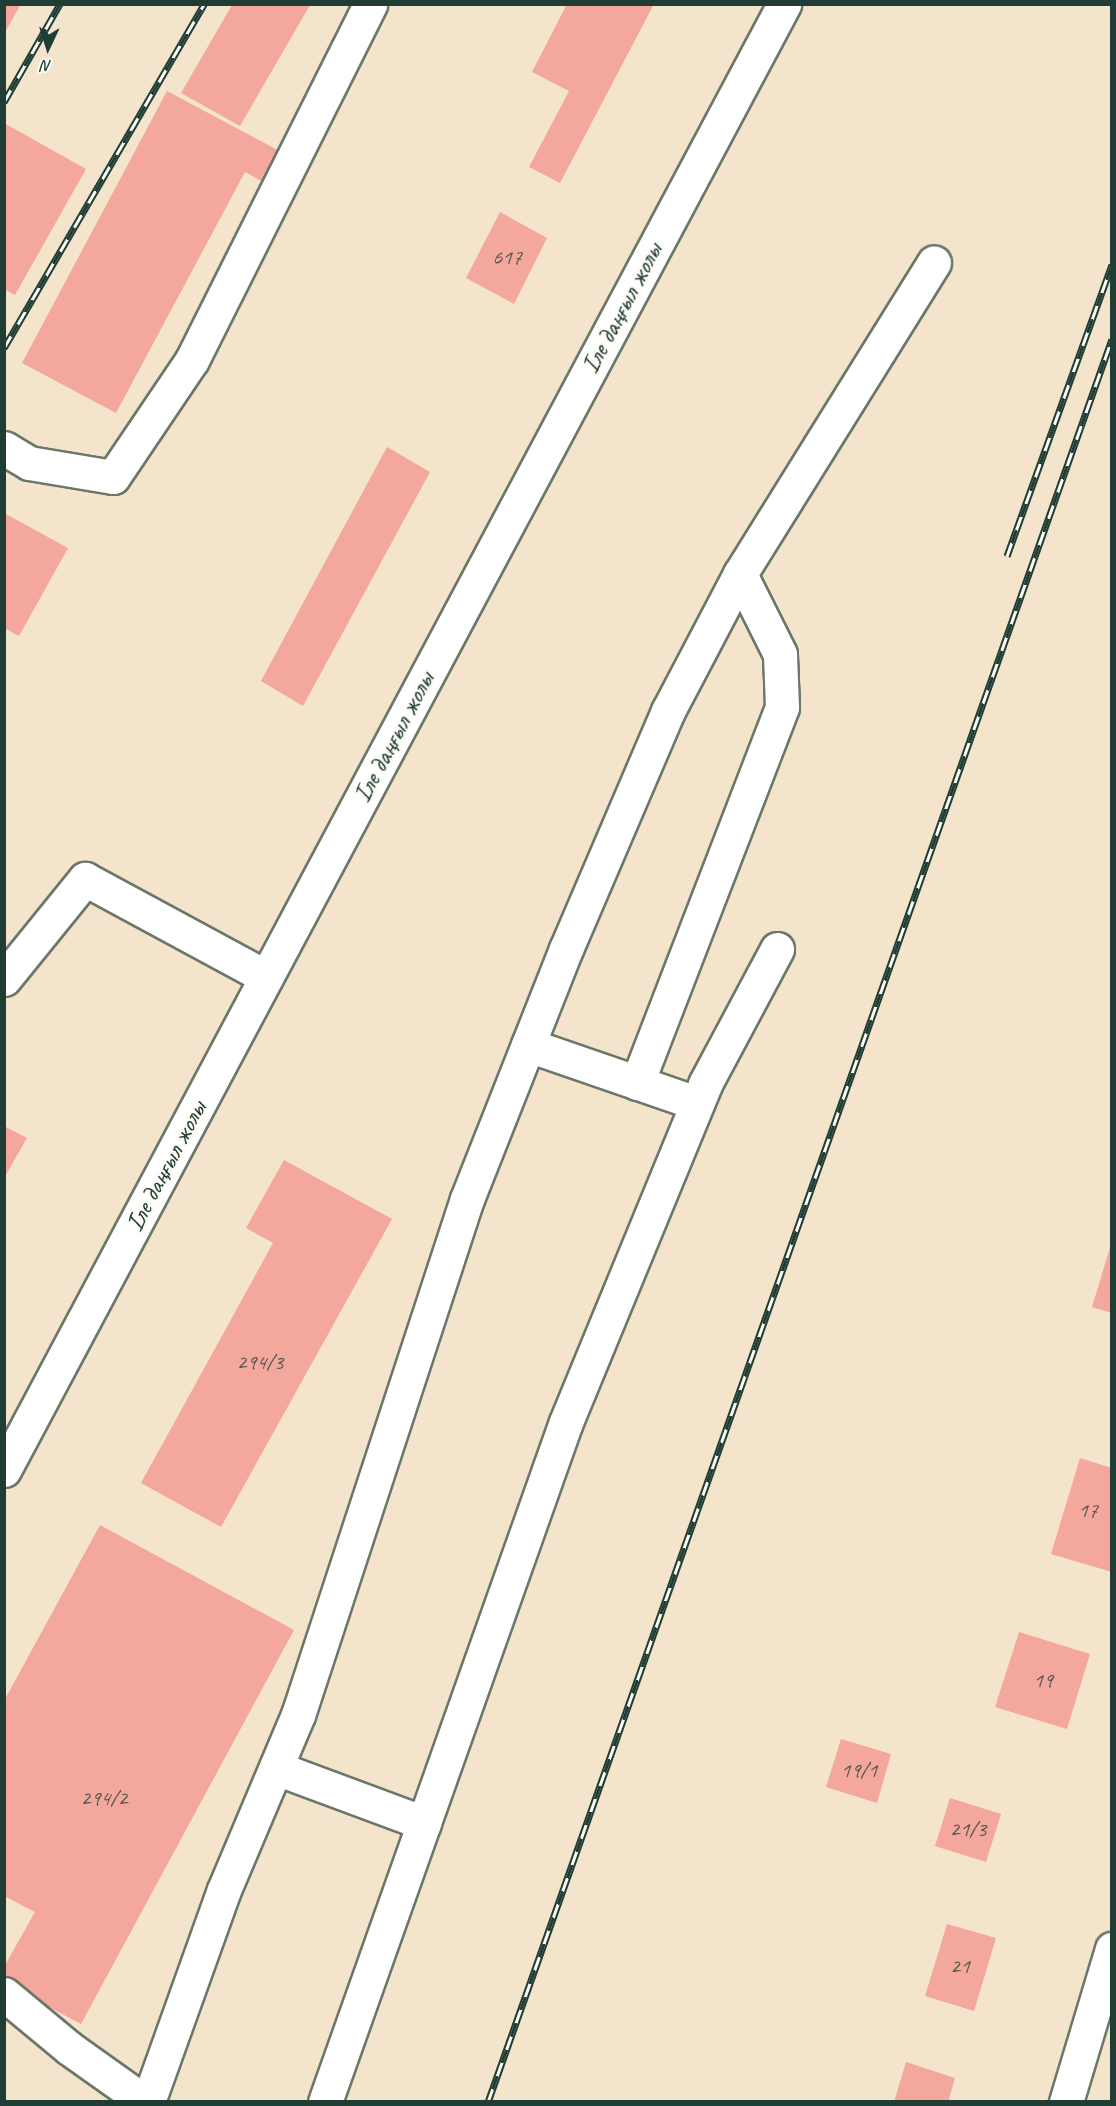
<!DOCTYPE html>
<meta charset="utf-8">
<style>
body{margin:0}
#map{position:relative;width:1116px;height:2106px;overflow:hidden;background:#f4e4cb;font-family:Caveat,sans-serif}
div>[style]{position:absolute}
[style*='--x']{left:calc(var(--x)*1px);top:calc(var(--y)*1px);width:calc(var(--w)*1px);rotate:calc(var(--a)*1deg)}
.building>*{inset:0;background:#f4a79c}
.roads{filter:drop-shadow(2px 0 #6a7769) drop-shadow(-2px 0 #6a7769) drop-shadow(0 2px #6a7769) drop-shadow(0 -2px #6a7769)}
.minor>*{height:33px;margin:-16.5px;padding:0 16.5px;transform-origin:16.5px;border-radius:16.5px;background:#fff}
.major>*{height:33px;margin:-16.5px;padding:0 16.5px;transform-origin:16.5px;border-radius:16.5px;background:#fff}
.rail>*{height:7px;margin-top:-3.5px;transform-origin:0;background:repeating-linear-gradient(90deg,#fdfcf7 0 14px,#1f3d34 0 28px);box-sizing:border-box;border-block:2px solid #1f3d34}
span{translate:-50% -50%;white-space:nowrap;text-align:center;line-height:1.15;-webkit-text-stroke:6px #fdfcf7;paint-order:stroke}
.number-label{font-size:22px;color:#54584e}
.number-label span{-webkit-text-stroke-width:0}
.street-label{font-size:26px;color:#1f3d34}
.frame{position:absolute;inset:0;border:6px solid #1f3d34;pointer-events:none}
.north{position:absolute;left:18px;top:18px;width:60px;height:60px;-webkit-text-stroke:4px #fdfcf7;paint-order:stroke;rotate:184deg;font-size:16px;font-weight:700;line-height:24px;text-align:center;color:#1f3d34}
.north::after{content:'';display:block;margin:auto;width:21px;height:27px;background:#1f3d34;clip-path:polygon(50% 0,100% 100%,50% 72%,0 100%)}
</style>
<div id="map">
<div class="building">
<i style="clip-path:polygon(4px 4px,21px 4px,4px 34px)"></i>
<i style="clip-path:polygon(567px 4px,654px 4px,560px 183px,529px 167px,569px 91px,532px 72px)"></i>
<i style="clip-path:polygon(232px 5px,310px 5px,240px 126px,181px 93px)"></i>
<i style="clip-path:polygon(167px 91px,283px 153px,267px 184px,245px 172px,116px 413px,22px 363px)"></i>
<i style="clip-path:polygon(4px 123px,86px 169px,15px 295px,4px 289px)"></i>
<i style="clip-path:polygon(500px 212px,547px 238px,514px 304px,466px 278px)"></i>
<i style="clip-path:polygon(387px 447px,430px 472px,303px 706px,261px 681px)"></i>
<i style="clip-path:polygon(4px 513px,68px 548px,19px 636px,4px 628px)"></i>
<i style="clip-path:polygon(4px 1126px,27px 1138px,4px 1178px)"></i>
<i style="clip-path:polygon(284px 1160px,392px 1219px,221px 1527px,141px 1483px,273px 1243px,246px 1228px)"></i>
<i style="clip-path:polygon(1111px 1244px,1112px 1244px,1112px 1313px,1092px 1307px)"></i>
<i style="clip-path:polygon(1080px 1458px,1112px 1468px,1112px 1572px,1051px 1554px)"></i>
<i style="clip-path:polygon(100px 1525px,294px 1630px,81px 2024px,4px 1983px,4px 1967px,35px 1912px,4px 1896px,4px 1701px)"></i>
<i style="clip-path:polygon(1019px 1632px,1090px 1654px,1067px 1729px,995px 1707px)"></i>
<i style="clip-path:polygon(841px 1739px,891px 1754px,877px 1803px,826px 1787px)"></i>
<i style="clip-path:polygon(950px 1798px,1001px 1814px,986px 1862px,935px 1846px)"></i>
<i style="clip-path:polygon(947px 1924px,996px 1938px,974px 2011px,925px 1996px)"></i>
<i style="clip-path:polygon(906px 2062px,955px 2078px,948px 2102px,894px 2102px)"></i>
</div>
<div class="roads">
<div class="minor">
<i style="--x:4;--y:448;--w:29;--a:31"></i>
<i style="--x:29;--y:463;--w:85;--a:9.5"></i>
<i style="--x:113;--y:477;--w:141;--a:-56"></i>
<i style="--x:192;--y:360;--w:398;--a:-63.4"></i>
<i style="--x:4;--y:979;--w:129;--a:-51"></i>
<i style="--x:85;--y:879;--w:206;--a:28.4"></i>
<i style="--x:528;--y:1045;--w:178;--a:19"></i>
<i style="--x:637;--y:1083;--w:403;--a:-68.9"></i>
<i style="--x:782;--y:707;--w:53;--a:-92.2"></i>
<i style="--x:780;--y:654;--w:89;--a:-116.6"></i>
<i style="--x:276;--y:1768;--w:158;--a:20.4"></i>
<i style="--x:4;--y:1994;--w:85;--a:39.7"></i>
<i style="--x:69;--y:2048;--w:93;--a:35.4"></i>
<i style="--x:148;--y:2102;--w:225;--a:-70.3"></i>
<i style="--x:224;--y:1890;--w:190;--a:-67.1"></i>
<i style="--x:298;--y:1715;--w:543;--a:-71.87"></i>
<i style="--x:467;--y:1199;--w:269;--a:-68.4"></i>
<i style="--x:566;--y:949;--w:259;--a:-66.8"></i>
<i style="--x:668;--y:711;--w:155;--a:-62.3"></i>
<i style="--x:740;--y:574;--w:367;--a:-58.1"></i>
<i style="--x:325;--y:2102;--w:721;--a:-70.49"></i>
<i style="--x:566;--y:1422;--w:365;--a:-67.6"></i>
<i style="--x:705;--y:1084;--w:153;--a:-61.9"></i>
<i style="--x:1066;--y:2102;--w:160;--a:-73.3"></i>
</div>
<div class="major">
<i style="--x:4;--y:1470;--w:1661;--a:-61.98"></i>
</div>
</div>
<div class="rail">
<i style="--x:4;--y:102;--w:113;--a:-60.3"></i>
<i style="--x:4;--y:348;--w:398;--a:-59.8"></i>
<i style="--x:1007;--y:556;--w:310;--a:-70.2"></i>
<i style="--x:488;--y:2102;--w:1870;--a:-70.51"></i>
</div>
<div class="number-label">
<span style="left:507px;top:258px">617</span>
<span style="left:260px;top:1363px">294/3</span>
<span style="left:1088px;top:1511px">17</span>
<span style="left:1043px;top:1681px">19</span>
<span style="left:859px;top:1771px">19/1</span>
<span style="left:104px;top:1799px">294/2</span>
<span style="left:968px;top:1830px">21/3</span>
<span style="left:960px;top:1967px">21</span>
</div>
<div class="street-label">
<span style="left:622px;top:308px;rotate:-62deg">Іле даңғыл жолы</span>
<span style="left:394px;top:737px;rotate:-62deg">Іле даңғыл жолы</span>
<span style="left:166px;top:1166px;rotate:-62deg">Іле даңғыл жолы</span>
</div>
<div class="frame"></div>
<div class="north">N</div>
</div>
